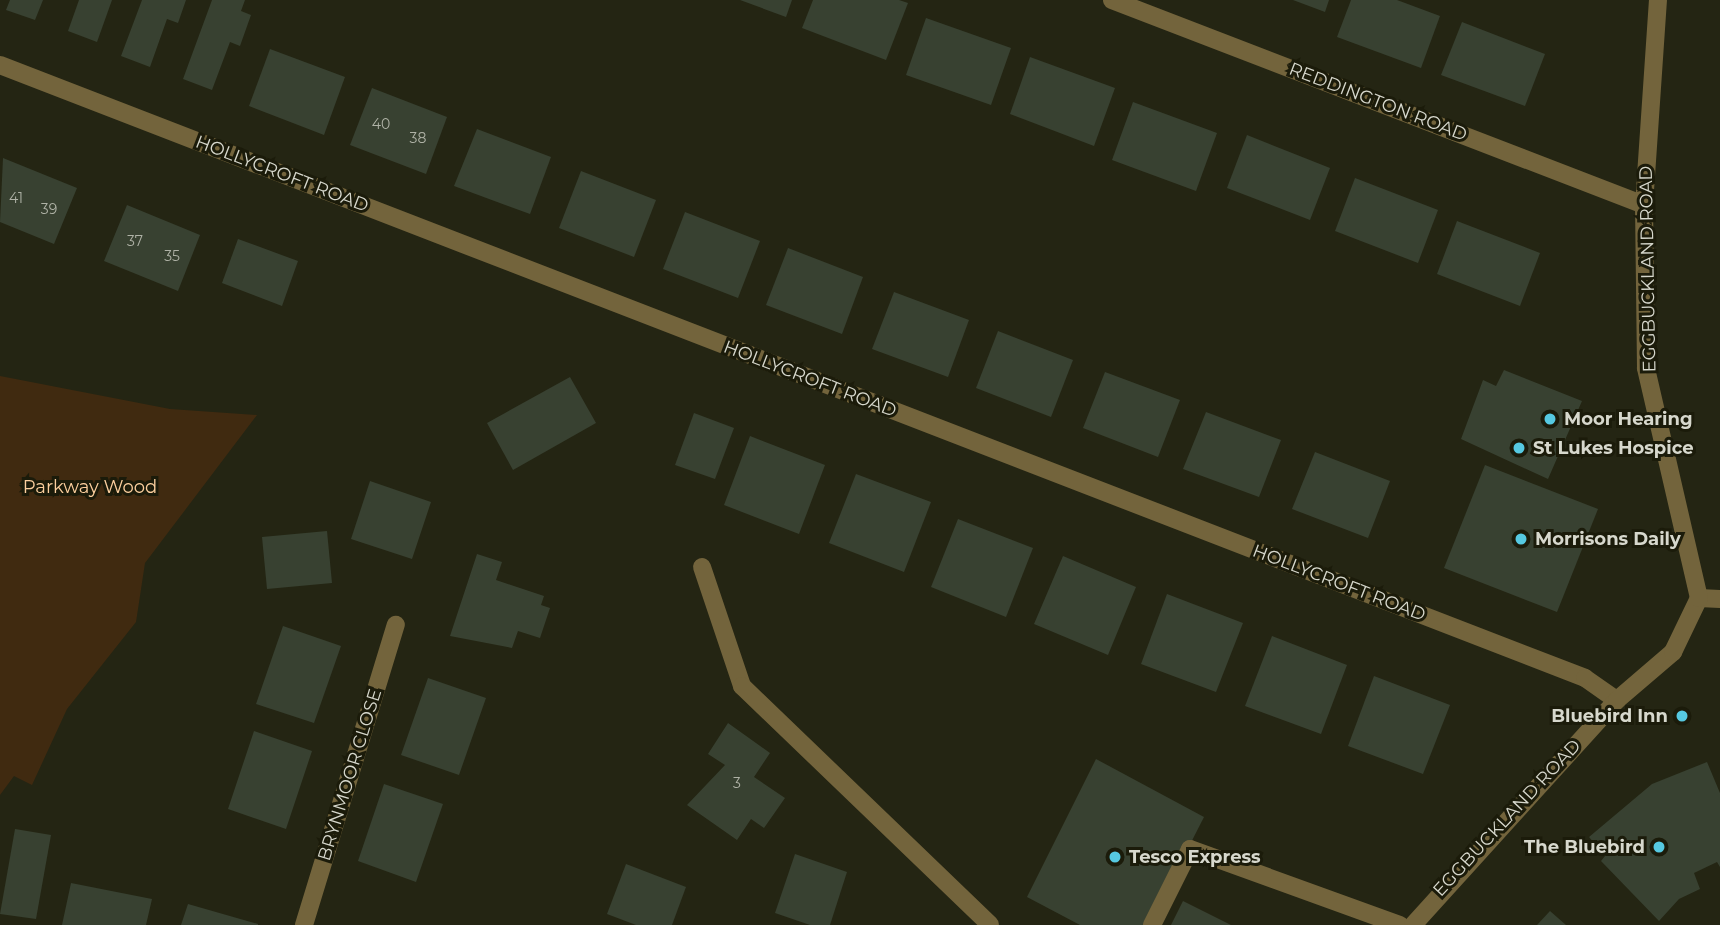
<!DOCTYPE html>
<style>
body{margin:0}
#map{position:relative;width:1720px;height:925px;overflow:hidden;background:#242513;font-family:Montserrat,sans-serif}
div>[style]{position:absolute}
[style*='--x']{left:calc(var(--x)*1px);top:calc(var(--y)*1px);width:calc(var(--w)*1px);rotate:calc(var(--a)*1deg)}
.green>*{inset:0;background:#402a10}
.building>*{inset:0;background:#384131}
.minor>*{height:18px;margin:-9px;padding:0 9px;transform-origin:9px;border-radius:9px;background:#73643c}
.dots>*{width:19px;height:19px;translate:-50% -50%;box-sizing:border-box;border:4px solid #1b1b0a;border-radius:50%}
span{translate:-50% -50%;white-space:nowrap;text-align:center;line-height:1.15;-webkit-text-stroke:6px #1b1b0a;paint-order:stroke}
.number-label{font-size:14px;color:#afb2a6}
.number-label span{-webkit-text-stroke-width:0}
.street-label{font-size:18px;color:#d7d8cd}
.poi-label{font-size:18px;color:#d7d8cd;font-weight:700}
.left{translate:0 -50%;text-align:left}
.right{translate:-100% -50%;text-align:right}
.park-label{font-size:18px;color:#fccf9e}
</style>
<div id="map">
<div class="green">
<i style="clip-path:polygon(0 376px,170px 409px,257px 415px,145px 563px,136px 622px,67px 709px,32px 785px,14px 776px,0 795px)"></i>
</div>
<div class="building">
<i style="clip-path:polygon(10px 0,43px 0,35px 20px,6px 10px)"></i>
<i style="clip-path:polygon(79px 0,112px 0,97px 42px,68px 31px)"></i>
<i style="clip-path:polygon(142px 0,186px 0,178px 23px,167px 19px,150px 67px,121px 56px)"></i>
<i style="clip-path:polygon(212px 0,245px 0,241px 11px,251px 15px,240px 46px,230px 42px,212px 90px,183px 79px)"></i>
<i style="clip-path:polygon(740px 0,792px 0,786px 17px)"></i>
<i style="clip-path:polygon(813px 0,899px 0,908px 3px,886px 60px,802px 28px)"></i>
<i style="clip-path:polygon(1293px 0,1329px 0,1325px 12px)"></i>
<i style="clip-path:polygon(1351px 0,1397px 0,1440px 16px,1421px 68px,1337px 37px)"></i>
<i style="clip-path:polygon(926px 18px,1011px 48px,991px 105px,906px 75px)"></i>
<i style="clip-path:polygon(1462px 22px,1545px 54px,1525px 106px,1441px 75px)"></i>
<i style="clip-path:polygon(270px 49px,345px 77px,324px 135px,249px 106px)"></i>
<i style="clip-path:polygon(1030px 57px,1115px 88px,1094px 146px,1010px 114px)"></i>
<i style="clip-path:polygon(372px 88px,447px 117px,426px 174px,350px 145px)"></i>
<i style="clip-path:polygon(1133px 102px,1217px 133px,1196px 191px,1112px 160px)"></i>
<i style="clip-path:polygon(477px 129px,551px 157px,530px 214px,454px 186px)"></i>
<i style="clip-path:polygon(1247px 135px,1330px 168px,1310px 220px,1227px 188px)"></i>
<i style="clip-path:polygon(3px 158px,77px 188px,54px 244px,0 222px)"></i>
<i style="clip-path:polygon(581px 171px,656px 200px,634px 257px,559px 228px)"></i>
<i style="clip-path:polygon(1355px 178px,1438px 210px,1418px 263px,1335px 231px)"></i>
<i style="clip-path:polygon(127px 205px,200px 235px,178px 291px,104px 261px)"></i>
<i style="clip-path:polygon(685px 212px,760px 241px,738px 298px,663px 269px)"></i>
<i style="clip-path:polygon(1457px 221px,1540px 253px,1520px 306px,1437px 274px)"></i>
<i style="clip-path:polygon(238px 239px,298px 261px,282px 306px,222px 283px)"></i>
<i style="clip-path:polygon(788px 248px,863px 277px,842px 334px,766px 305px)"></i>
<i style="clip-path:polygon(894px 292px,969px 320px,948px 377px,872px 349px)"></i>
<i style="clip-path:polygon(998px 331px,1073px 360px,1051px 417px,976px 388px)"></i>
<i style="clip-path:polygon(1504px 370px,1582px 401px,1548px 479px,1461px 439px,1483px 380px,1496px 386px)"></i>
<i style="clip-path:polygon(1105px 372px,1180px 400px,1158px 457px,1083px 428px)"></i>
<i style="clip-path:polygon(570px 377px,596px 423px,513px 470px,487px 423px)"></i>
<i style="clip-path:polygon(1206px 412px,1281px 440px,1259px 497px,1183px 469px)"></i>
<i style="clip-path:polygon(694px 413px,734px 428px,715px 479px,675px 465px)"></i>
<i style="clip-path:polygon(750px 436px,825px 465px,799px 534px,724px 505px)"></i>
<i style="clip-path:polygon(1315px 452px,1390px 481px,1368px 538px,1292px 509px)"></i>
<i style="clip-path:polygon(1485px 465px,1598px 509px,1557px 612px,1444px 568px)"></i>
<i style="clip-path:polygon(856px 474px,931px 502px,904px 572px,829px 543px)"></i>
<i style="clip-path:polygon(370px 481px,431px 502px,412px 559px,351px 539px)"></i>
<i style="clip-path:polygon(958px 519px,1033px 548px,1006px 617px,931px 587px)"></i>
<i style="clip-path:polygon(327px 531px,332px 583px,267px 589px,262px 537px)"></i>
<i style="clip-path:polygon(477px 554px,502px 562px,496px 580px,544px 596px,541px 605px,550px 608px,540px 638px,518px 631px,512px 648px,450px 636px)"></i>
<i style="clip-path:polygon(1063px 556px,1136px 587px,1108px 655px,1034px 624px)"></i>
<i style="clip-path:polygon(1167px 594px,1243px 623px,1216px 692px,1141px 664px)"></i>
<i style="clip-path:polygon(283px 626px,341px 646px,314px 723px,256px 704px)"></i>
<i style="clip-path:polygon(1272px 636px,1347px 665px,1321px 734px,1245px 706px)"></i>
<i style="clip-path:polygon(1374px 676px,1450px 705px,1423px 774px,1348px 746px)"></i>
<i style="clip-path:polygon(428px 678px,486px 698px,459px 775px,401px 755px)"></i>
<i style="clip-path:polygon(728px 723px,770px 753px,754px 777px,785px 798px,764px 828px,751px 819px,737px 840px,687px 805px,725px 765px,708px 754px)"></i>
<i style="clip-path:polygon(254px 731px,312px 751px,286px 829px,228px 809px)"></i>
<i style="clip-path:polygon(1096px 759px,1204px 817px,1149px 925px,1080px 925px,1027px 897px)"></i>
<i style="clip-path:polygon(1707px 762px,1720px 793px,1720px 867px,1717px 862px,1694px 873px,1700px 889px,1679px 899px,1659px 921px,1601px 861px,1605px 856px,1589px 837px,1652px 784px)"></i>
<i style="clip-path:polygon(384px 784px,443px 804px,416px 882px,358px 861px)"></i>
<i style="clip-path:polygon(15px 829px,51px 835px,36px 919px,0 914px)"></i>
<i style="clip-path:polygon(795px 854px,847px 872px,830px 925px,810px 925px,775px 913px)"></i>
<i style="clip-path:polygon(626px 864px,686px 887px,672px 925px,636px 925px,607px 914px)"></i>
<i style="clip-path:polygon(71px 883px,152px 899px,146px 925px,62px 925px)"></i>
<i style="clip-path:polygon(1183px 901px,1231px 925px,1171px 925px)"></i>
<i style="clip-path:polygon(188px 904px,258px 924px,258px 925px,181px 925px)"></i>
<i style="clip-path:polygon(1550px 911px,1566px 925px,1537px 925px)"></i>
</div>
<div class="minor">
<i style="--x:1112;--y:0;--w:570;--a:21.07"></i>
<i style="--x:0;--y:65;--w:1699;--a:21.14"></i>
<i style="--x:1585;--y:678;--w:39;--a:35"></i>
<i style="--x:702;--y:567;--w:126;--a:71.4"></i>
<i style="--x:742;--y:686;--w:344;--a:43.9"></i>
<i style="--x:1699;--y:598;--w:21;--a:3"></i>
<i style="--x:304;--y:925;--w:314;--a:-73"></i>
<i style="--x:1152;--y:925;--w:85;--a:-63.4"></i>
<i style="--x:1190;--y:849;--w:223;--a:19.9"></i>
<i style="--x:1413;--y:925;--w:304;--a:-47.8"></i>
<i style="--x:1617;--y:700;--w:74;--a:-40.6"></i>
<i style="--x:1673;--y:652;--w:60;--a:-64.3"></i>
<i style="--x:1699;--y:598;--w:236;--a:-103"></i>
<i style="--x:1646;--y:368;--w:163;--a:-90.7"></i>
<i style="--x:1644;--y:205;--w:205;--a:-86.1"></i>
</div>
<div class="dots">
<i style="left:1550px;top:419px;background:#56c9e1"></i>
<i style="left:1519px;top:448px;background:#56c9e1"></i>
<i style="left:1521px;top:539px;background:#56c9e1"></i>
<i style="left:1682px;top:716px;background:#56c9e1"></i>
<i style="left:1659px;top:847px;background:#56c9e1"></i>
<i style="left:1115px;top:857px;background:#56c9e1"></i>
</div>
<div class="number-label">
<span style="left:381px;top:124px">40</span>
<span style="left:418px;top:138px">38</span>
<span style="left:16px;top:198px">41</span>
<span style="left:49px;top:209px">39</span>
<span style="left:135px;top:241px">37</span>
<span style="left:172px;top:256px">35</span>
<span style="left:737px;top:783px">3</span>
</div>
<div class="street-label">
<span style="left:1378px;top:102px;rotate:21deg">REDDINGTON ROAD</span>
<span style="left:282px;top:174px;rotate:21deg">HOLLYCROFT ROAD</span>
<span style="left:1648px;top:269px;rotate:-91deg">EGGBUCKLAND ROAD</span>
<span style="left:810px;top:379px;rotate:21deg">HOLLYCROFT ROAD</span>
<span style="left:1339px;top:583px;rotate:21deg">HOLLYCROFT ROAD</span>
<span style="left:350px;top:775px;rotate:-73deg">BRYNMOOR CLOSE</span>
<span style="left:1507px;top:818px;rotate:-47deg">EGGBUCKLAND ROAD</span>
</div>
<div class="poi-label">
<span class="left" style="left:1564px;top:419px">Moor Hearing</span>
<span class="left" style="left:1533px;top:448px">St Lukes Hospice</span>
<span class="left" style="left:1535px;top:539px">Morrisons Daily</span>
<span class="right" style="left:1668px;top:716px">Bluebird Inn</span>
<span class="right" style="left:1645px;top:847px">The Bluebird</span>
<span class="left" style="left:1129px;top:857px">Tesco Express</span>
</div>
<div class="park-label">
<span style="left:90px;top:487px">Parkway Wood</span>
</div>
</div>
